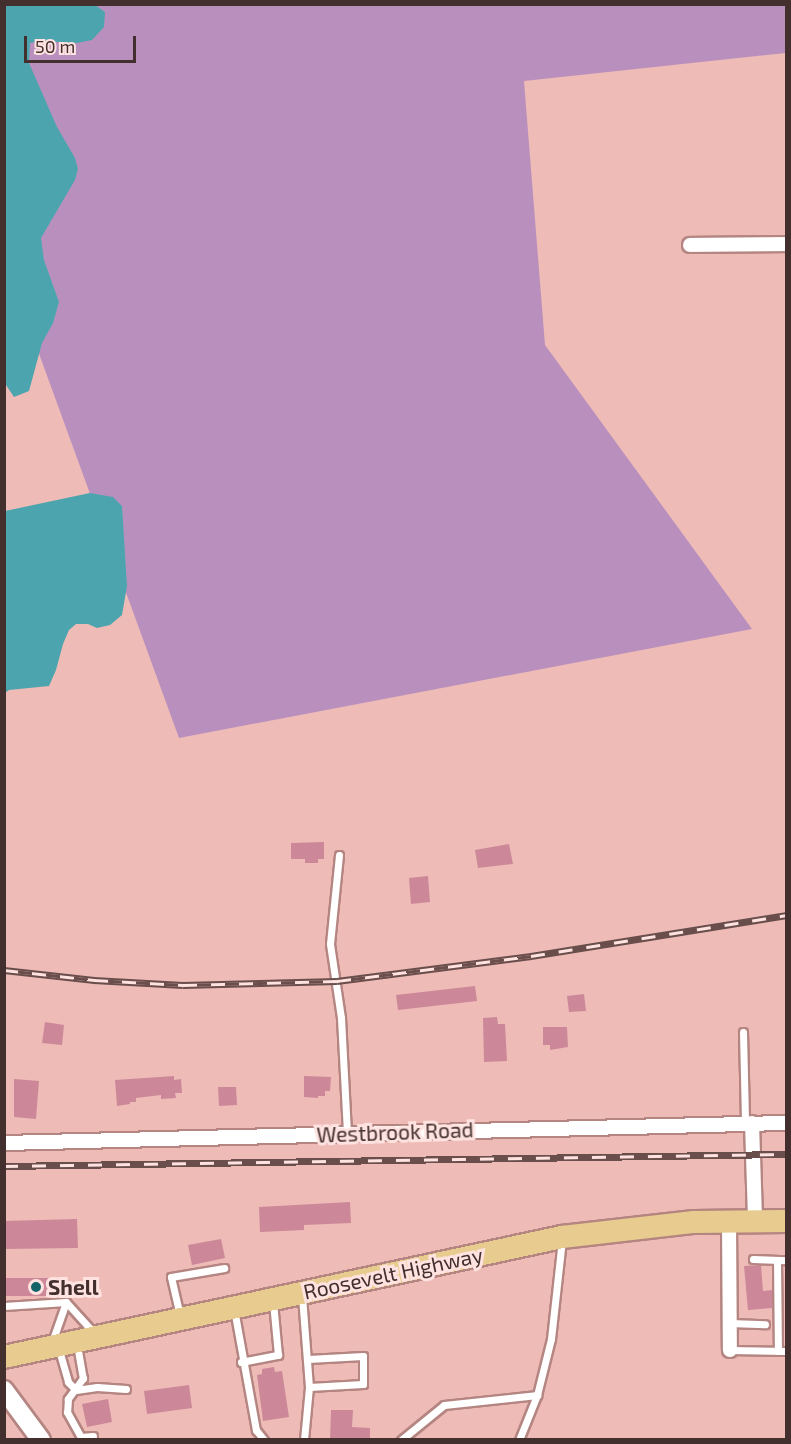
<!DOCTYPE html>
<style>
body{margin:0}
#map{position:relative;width:791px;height:1444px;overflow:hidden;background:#eebbb7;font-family:"Exo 2",sans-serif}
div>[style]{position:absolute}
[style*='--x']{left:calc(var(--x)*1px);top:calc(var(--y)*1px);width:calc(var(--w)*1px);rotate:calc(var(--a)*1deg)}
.green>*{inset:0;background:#b990bd}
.water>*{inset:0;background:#4ca5ae}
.building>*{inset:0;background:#cc8898}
.roads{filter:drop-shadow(2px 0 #b48581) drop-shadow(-2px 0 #b48581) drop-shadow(0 2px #b48581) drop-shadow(0 -2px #b48581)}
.service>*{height:7px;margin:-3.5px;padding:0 3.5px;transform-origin:3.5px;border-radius:3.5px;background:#fff}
.minor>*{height:14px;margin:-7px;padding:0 7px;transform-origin:7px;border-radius:7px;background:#fff}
.tertiary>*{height:18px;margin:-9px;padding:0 9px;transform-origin:9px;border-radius:9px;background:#fff}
.primary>*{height:22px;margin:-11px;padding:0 11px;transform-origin:11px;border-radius:11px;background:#e8cc8f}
.rail>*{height:7px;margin-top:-3.5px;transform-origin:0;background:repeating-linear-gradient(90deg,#fee3e1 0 14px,#694e4c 0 28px);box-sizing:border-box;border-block:2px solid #694e4c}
.dots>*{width:16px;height:16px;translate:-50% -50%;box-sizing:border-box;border:3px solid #fee3e1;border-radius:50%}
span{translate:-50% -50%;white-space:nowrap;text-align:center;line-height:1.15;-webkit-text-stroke:6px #fee3e1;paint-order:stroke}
.street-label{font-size:21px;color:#432f2d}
.poi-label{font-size:21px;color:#432f2d;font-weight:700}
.left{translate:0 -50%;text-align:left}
.frame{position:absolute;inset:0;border:6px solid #432f2d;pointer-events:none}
.scale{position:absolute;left:24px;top:36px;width:112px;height:27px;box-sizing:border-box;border:3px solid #432f2d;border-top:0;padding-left:8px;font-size:18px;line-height:21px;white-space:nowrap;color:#432f2d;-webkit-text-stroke:4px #fee3e1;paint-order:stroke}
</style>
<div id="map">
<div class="green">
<i style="clip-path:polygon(5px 5px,786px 5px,786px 53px,524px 81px,545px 345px,752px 629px,179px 738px,26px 318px)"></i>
</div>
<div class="water">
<i style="clip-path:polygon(5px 4px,95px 5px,105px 12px,104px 27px,92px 40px,77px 43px,41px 41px,30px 43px,29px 63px,57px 127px,75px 158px,78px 169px,75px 180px,41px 238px,44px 260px,59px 302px,53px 323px,42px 343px,29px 391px,14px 397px,4px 382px)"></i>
<i style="clip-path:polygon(90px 493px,113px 497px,122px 506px,127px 586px,122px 615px,110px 625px,97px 628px,88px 624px,76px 624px,69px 630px,63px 644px,56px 670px,49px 686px,9px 690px,5px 693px,5px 511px)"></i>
</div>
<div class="building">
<i style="clip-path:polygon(324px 842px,324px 859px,318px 859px,318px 863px,305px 863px,305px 859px,291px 859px,291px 843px)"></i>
<i style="clip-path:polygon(509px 844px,513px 864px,478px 868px,475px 850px)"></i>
<i style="clip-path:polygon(428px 876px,430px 902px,411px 904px,409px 878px)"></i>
<i style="clip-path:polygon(475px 986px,477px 1001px,398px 1010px,396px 995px)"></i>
<i style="clip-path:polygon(584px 994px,586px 1011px,569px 1012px,567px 996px)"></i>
<i style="clip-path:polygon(497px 1017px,498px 1024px,505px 1024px,507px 1061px,484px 1062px,483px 1018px)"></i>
<i style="clip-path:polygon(45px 1022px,64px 1025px,62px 1045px,42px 1043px)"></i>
<i style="clip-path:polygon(543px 1027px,567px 1027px,568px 1047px,550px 1050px,550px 1045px,543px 1045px)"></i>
<i style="clip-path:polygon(174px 1076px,174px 1080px,181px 1079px,182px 1093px,175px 1093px,176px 1098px,161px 1099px,161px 1095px,136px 1098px,136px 1102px,130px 1102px,130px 1104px,117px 1106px,115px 1080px)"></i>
<i style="clip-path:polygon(304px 1076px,331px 1077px,330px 1091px,325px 1091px,325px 1096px,318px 1096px,318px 1098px,304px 1097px)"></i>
<i style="clip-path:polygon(14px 1079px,39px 1081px,36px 1119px,14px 1117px)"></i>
<i style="clip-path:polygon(218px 1087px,236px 1087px,237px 1105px,219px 1106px)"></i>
<i style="clip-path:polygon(350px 1202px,351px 1223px,304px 1225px,304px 1230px,260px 1232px,259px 1207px)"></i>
<i style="clip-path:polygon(77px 1219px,78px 1248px,4px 1249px,4px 1221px)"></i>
<i style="clip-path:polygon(221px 1239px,225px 1258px,192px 1265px,188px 1245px)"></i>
<i style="clip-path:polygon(761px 1265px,763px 1291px,772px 1290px,772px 1308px,748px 1310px,744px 1266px)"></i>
<i style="clip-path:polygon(4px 1278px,67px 1278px,67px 1296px,4px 1296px)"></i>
<i style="clip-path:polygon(274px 1367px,275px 1372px,282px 1371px,289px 1417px,263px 1421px,257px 1375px,262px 1374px,262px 1369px)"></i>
<i style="clip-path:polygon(189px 1385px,192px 1408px,147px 1414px,144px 1391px)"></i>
<i style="clip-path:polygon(108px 1399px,112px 1422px,87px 1427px,82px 1404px)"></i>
<i style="clip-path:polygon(331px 1410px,353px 1410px,352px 1427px,370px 1428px,370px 1440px,330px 1440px)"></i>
</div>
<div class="roads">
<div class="service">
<i style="--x:339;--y:855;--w:89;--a:95.8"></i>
<i style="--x:330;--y:944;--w:75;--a:81.5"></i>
<i style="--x:341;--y:1018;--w:115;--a:87"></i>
<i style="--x:743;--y:1032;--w:91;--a:88.7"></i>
<i style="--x:753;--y:1259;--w:33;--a:2"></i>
<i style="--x:777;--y:1260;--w:91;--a:89.4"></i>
<i style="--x:302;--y:1296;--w:91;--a:85.6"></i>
<i style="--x:309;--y:1387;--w:53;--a:95.4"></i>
<i style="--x:66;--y:1302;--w:42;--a:47.9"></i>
<i style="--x:4;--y:1306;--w:62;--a:-3.7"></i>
<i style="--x:234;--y:1309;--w:123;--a:79.7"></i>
<i style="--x:256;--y:1430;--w:13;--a:51"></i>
<i style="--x:180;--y:1316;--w:40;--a:-103"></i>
<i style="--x:171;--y:1277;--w:54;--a:-9.6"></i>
<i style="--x:729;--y:1323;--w:36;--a:2"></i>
<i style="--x:52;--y:1342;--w:42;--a:-70.7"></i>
<i style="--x:77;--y:1345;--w:34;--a:80"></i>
<i style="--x:83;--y:1378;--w:26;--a:126"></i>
<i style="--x:68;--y:1399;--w:13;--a:94"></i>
<i style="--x:67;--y:1412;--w:29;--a:61"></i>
<i style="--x:81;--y:1437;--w:12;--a:-5"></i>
<i style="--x:59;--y:1350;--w:33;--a:74"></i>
<i style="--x:68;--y:1382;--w:11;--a:45"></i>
<i style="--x:730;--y:1350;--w:56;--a:1"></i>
<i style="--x:308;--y:1359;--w:55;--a:-3.1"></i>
<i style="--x:363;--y:1356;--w:28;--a:90"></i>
<i style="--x:363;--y:1384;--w:54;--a:176.8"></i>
<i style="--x:241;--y:1362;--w:38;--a:-11"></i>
<i style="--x:278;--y:1355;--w:53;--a:-95.4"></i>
<i style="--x:76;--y:1390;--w:21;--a:-8"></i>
<i style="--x:97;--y:1387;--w:29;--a:4"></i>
<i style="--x:401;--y:1440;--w:55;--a:-39.1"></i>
<i style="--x:444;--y:1405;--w:94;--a:-6.1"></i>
<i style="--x:537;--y:1395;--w:58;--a:-76"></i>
<i style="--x:551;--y:1339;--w:100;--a:-83.7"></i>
<i style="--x:519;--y:1440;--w:48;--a:-68.2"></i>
</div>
<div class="minor">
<i style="--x:690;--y:245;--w:96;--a:-0.6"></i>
<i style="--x:752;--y:1123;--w:98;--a:88.2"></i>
<i style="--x:4;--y:1143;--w:782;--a:-1.47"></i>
<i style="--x:729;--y:1221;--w:129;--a:89.6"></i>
</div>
<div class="tertiary">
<i style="--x:4;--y:1390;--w:62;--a:53.5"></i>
</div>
<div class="primary">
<i style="--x:4;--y:1357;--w:571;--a:-12.14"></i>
<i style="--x:562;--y:1237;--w:133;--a:-6.5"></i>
<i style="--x:694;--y:1222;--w:92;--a:-0.6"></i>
</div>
</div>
<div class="rail">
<i style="--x:4;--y:970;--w:91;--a:6.3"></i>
<i style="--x:94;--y:980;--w:89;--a:3.2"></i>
<i style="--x:183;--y:985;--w:154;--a:-1.5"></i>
<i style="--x:337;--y:981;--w:196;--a:-7.3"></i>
<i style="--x:531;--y:956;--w:258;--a:-9.1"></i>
<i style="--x:4;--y:1166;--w:782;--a:-0.88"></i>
</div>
<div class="dots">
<i style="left:36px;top:1287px;background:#136369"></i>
</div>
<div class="street-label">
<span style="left:395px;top:1132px;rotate:-2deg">Westbrook Road</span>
<span style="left:393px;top:1273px;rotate:-12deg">Roosevelt Highway</span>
</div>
<div class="poi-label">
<span class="left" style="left:48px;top:1287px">Shell</span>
</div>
<div class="frame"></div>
<div class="scale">50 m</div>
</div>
